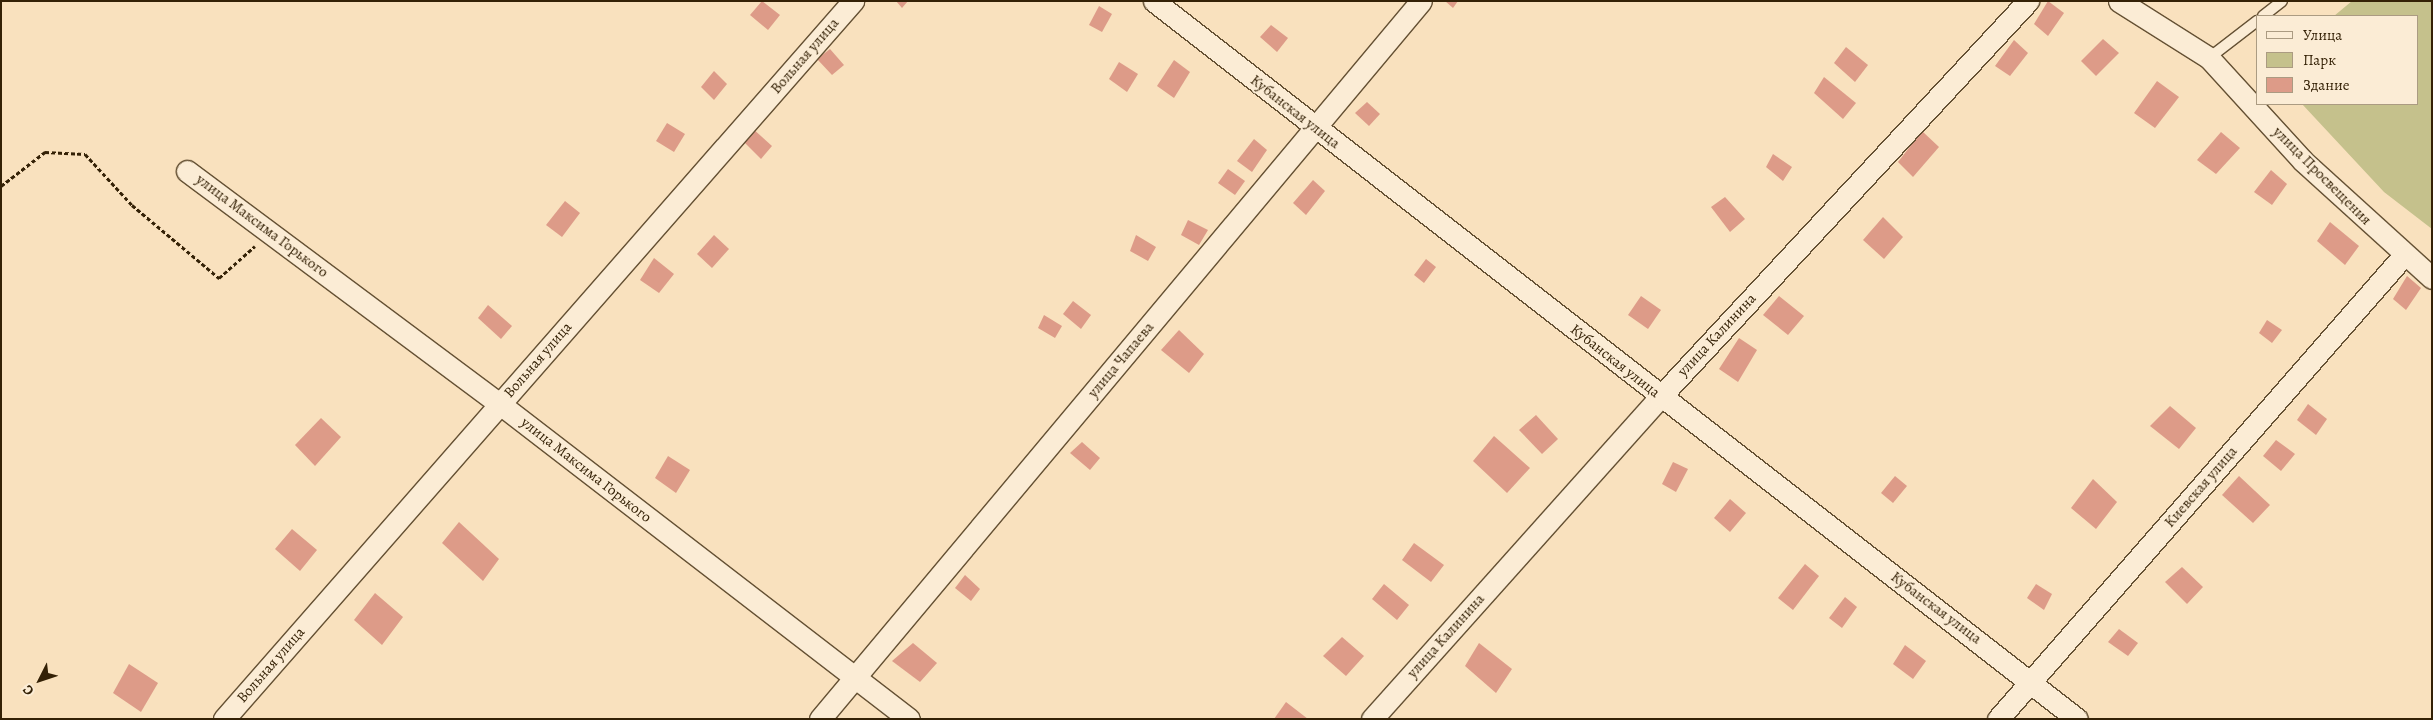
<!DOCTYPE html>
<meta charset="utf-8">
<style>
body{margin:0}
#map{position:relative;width:2433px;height:720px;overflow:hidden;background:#f9e1be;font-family:Alegreya,serif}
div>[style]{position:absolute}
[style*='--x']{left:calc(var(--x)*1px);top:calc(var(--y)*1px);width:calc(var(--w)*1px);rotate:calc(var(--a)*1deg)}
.green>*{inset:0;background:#c5c18c}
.building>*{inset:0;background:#dd9b88}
.path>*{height:3px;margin-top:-1.5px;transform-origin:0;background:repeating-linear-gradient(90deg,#342106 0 4px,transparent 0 6.5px)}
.roads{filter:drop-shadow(1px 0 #655134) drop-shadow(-1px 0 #655134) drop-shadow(0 1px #655134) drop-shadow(0 -1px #655134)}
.lane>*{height:10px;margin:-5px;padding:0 5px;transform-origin:5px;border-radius:5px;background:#fbecd5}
.street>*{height:21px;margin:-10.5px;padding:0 10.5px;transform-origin:10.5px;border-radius:10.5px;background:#fbecd5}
span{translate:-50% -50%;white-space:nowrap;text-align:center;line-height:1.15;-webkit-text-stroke:4px #fbecd5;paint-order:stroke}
.street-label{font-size:15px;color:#342106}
.frame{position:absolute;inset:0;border:2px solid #342106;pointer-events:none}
.legend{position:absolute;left:2256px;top:15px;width:162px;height:90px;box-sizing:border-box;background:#fbecd5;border:1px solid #ab9b82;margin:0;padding:6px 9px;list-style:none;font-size:15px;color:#342106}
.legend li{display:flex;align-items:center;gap:10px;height:25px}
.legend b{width:25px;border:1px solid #ab9b82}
.north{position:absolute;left:15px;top:655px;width:50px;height:50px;-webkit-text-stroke:4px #fbecd5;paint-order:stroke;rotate:229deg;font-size:14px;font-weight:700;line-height:20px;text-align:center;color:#342106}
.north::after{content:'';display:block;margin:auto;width:18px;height:22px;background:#342106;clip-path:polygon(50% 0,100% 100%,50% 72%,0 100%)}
</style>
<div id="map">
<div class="green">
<i style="clip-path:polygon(2352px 1px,2432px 1px,2432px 229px,2384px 192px,2302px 104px,2417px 104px,2417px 16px,2334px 16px)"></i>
</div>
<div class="building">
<i style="clip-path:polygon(762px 1px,780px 15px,768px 30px,750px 15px)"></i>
<i style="clip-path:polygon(896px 1px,908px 1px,902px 8px)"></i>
<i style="clip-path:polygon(1445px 1px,1458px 1px,1453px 8px)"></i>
<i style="clip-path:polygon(2048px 1px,2064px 13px,2048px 36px,2034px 24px)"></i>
<i style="clip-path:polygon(1099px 6px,1112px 14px,1102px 32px,1089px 25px)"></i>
<i style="clip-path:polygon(1271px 25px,1288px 38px,1277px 52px,1260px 37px)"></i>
<i style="clip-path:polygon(2103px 39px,2119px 53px,2096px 76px,2081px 61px)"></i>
<i style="clip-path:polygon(2014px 40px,2028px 53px,2010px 76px,1995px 66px)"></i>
<i style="clip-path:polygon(1846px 47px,1868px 65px,1855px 82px,1834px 63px)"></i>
<i style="clip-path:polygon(830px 49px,844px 65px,832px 75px,817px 59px)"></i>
<i style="clip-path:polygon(1174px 60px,1190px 72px,1174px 98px,1157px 86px)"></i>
<i style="clip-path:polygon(1119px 62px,1138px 74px,1127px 92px,1109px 79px)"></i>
<i style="clip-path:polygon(714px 71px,727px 84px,714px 100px,701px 87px)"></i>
<i style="clip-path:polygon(1824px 77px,1856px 103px,1843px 119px,1814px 93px)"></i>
<i style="clip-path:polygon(2157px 81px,2179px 97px,2155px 128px,2134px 113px)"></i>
<i style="clip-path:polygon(1367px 102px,1380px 114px,1369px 126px,1355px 113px)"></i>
<i style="clip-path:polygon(667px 123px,685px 134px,674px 152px,656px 141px)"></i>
<i style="clip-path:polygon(752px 128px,772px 146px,761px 159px,743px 141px)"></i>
<i style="clip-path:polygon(1922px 131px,1939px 147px,1913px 177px,1898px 162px)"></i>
<i style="clip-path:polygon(2221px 132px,2240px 148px,2216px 174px,2197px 160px)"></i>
<i style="clip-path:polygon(1254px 139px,1267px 150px,1252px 172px,1237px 161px)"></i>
<i style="clip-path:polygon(1773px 154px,1792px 167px,1783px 181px,1766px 167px)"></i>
<i style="clip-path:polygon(1228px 169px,1245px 181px,1235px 195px,1218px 183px)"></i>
<i style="clip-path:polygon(2271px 170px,2287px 184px,2272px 205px,2254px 192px)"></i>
<i style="clip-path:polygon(1313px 180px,1325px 191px,1306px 215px,1293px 203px)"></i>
<i style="clip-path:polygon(1725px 197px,1745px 219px,1730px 232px,1711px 207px)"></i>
<i style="clip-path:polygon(565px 201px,580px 213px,562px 237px,546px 225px)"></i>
<i style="clip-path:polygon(1883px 217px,1903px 237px,1884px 259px,1863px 240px)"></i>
<i style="clip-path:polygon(1188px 220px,1208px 230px,1199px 245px,1181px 235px)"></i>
<i style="clip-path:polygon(2330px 222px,2359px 246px,2345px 265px,2317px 241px)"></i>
<i style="clip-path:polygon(714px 235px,729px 249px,712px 268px,697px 254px)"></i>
<i style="clip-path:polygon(1136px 235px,1156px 247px,1148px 261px,1130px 251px)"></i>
<i style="clip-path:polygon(654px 258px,674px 274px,659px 293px,640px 280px)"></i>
<i style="clip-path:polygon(1426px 259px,1436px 267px,1424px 283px,1414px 275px)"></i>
<i style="clip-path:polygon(2407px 276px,2421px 288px,2406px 310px,2393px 299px)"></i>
<i style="clip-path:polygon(1641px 296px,1661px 310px,1648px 329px,1628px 315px)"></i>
<i style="clip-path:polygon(1779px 296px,1804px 316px,1788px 335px,1763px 315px)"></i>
<i style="clip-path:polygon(1073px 301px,1091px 315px,1081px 329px,1063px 314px)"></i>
<i style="clip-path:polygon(488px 305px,512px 326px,501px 339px,478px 318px)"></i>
<i style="clip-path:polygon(1044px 315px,1062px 326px,1055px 338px,1038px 328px)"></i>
<i style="clip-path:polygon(2267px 320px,2282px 330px,2272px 343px,2259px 333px)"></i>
<i style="clip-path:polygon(1179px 330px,1204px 354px,1189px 373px,1161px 350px)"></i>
<i style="clip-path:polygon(1739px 338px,1757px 350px,1738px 382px,1719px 369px)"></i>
<i style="clip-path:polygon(2308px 404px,2327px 419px,2316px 435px,2297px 420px)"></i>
<i style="clip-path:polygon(2170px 406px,2196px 428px,2179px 449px,2150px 426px)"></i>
<i style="clip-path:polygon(1536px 415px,1558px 439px,1542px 454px,1519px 430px)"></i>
<i style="clip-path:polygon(321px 418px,341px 437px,315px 466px,295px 445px)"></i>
<i style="clip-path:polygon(1494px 436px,1530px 468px,1507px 493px,1473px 461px)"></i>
<i style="clip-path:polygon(2276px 440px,2295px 454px,2281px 471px,2263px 456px)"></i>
<i style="clip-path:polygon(1082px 442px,1100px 458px,1090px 470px,1070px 453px)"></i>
<i style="clip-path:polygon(668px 456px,690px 470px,676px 493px,655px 478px)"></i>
<i style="clip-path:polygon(1673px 462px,1688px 469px,1676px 492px,1662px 484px)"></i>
<i style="clip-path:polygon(1895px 476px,1907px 486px,1893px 503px,1881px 493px)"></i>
<i style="clip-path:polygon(2239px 476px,2270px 505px,2253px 523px,2222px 495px)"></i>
<i style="clip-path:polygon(2093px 479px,2117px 502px,2096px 529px,2071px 508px)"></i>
<i style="clip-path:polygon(1730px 499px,1746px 513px,1730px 532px,1714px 518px)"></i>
<i style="clip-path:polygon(459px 522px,499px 559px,483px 581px,442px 543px)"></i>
<i style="clip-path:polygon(292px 529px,317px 550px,300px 571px,275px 549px)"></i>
<i style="clip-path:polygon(1414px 543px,1444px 565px,1431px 582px,1402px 560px)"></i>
<i style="clip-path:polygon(1805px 564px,1819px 576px,1793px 610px,1778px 598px)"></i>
<i style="clip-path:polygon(2182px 567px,2203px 587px,2187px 604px,2165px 582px)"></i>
<i style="clip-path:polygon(965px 575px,980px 589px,971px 601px,955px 588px)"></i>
<i style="clip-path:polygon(1384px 584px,1409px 605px,1397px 620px,1372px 599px)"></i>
<i style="clip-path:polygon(2036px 584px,2052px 594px,2044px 610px,2027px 598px)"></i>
<i style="clip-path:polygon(375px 593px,403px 617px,382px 645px,354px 620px)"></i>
<i style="clip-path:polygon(1845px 597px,1857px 607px,1842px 628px,1829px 618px)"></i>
<i style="clip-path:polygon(2119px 629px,2138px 643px,2128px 656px,2108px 642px)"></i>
<i style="clip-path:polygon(1342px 637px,1364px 656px,1346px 676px,1323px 656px)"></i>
<i style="clip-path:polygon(913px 643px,937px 663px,920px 682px,892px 661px)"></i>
<i style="clip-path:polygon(1479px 643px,1512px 669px,1496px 693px,1465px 666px)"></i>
<i style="clip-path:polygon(1905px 645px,1926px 661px,1913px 679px,1893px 664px)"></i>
<i style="clip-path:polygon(129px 664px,158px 683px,141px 712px,113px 693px)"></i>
<i style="clip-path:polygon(1286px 702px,1308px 719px,1274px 719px)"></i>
</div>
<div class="path">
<i style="--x:1;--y:186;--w:56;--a:-37.7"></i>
<i style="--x:45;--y:152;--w:40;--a:2.9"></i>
<i style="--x:85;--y:154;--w:69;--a:47.3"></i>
<i style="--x:132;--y:205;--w:114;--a:40"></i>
<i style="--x:219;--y:278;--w:48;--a:-41.6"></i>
</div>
<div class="roads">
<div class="lane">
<i style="--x:2263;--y:16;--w:24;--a:-38"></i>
<i style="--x:2209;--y:58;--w:61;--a:-37.6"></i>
</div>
<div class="street">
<i style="--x:1154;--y:1;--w:1169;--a:37.88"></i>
<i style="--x:2119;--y:1;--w:107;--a:32.3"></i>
<i style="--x:2209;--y:58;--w:139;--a:47.6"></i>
<i style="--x:2303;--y:161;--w:174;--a:42.2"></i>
<i style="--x:187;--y:171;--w:390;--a:36.7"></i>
<i style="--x:500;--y:404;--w:516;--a:37.6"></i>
<i style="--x:224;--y:719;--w:955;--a:-48.78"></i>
<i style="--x:820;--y:719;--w:936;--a:-50.07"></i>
<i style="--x:1372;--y:719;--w:432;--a:-48.2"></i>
<i style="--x:1660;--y:397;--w:541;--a:-47.1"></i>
<i style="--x:1998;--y:719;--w:617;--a:-48.81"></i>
</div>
</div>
<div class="street-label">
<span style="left:805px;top:56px;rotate:-49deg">Вольная улица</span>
<span style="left:1295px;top:112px;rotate:38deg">Кубанская улица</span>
<span style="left:2322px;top:176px;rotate:45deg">улица Просвещения</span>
<span style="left:262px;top:226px;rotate:37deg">улица Максима Горького</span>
<span style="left:1717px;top:335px;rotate:-47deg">улица Калинина</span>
<span style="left:538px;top:360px;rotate:-49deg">Вольная улица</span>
<span style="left:1121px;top:360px;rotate:-50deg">улица Чапаева</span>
<span style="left:1615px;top:361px;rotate:38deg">Кубанская улица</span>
<span style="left:586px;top:470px;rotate:38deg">улица Максима Горького</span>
<span style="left:2201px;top:487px;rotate:-49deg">Киевская улица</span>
<span style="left:1936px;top:608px;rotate:37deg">Кубанская улица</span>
<span style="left:1446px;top:636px;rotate:-48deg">улица Калинина</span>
<span style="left:271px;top:665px;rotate:-49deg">Вольная улица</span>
</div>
<div class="frame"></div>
<ul class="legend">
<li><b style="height:6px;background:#fbecd5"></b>Улица</li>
<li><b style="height:14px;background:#c5c18c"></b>Парк</li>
<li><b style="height:14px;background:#dd9b88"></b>Здание</li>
</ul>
<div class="north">С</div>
</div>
